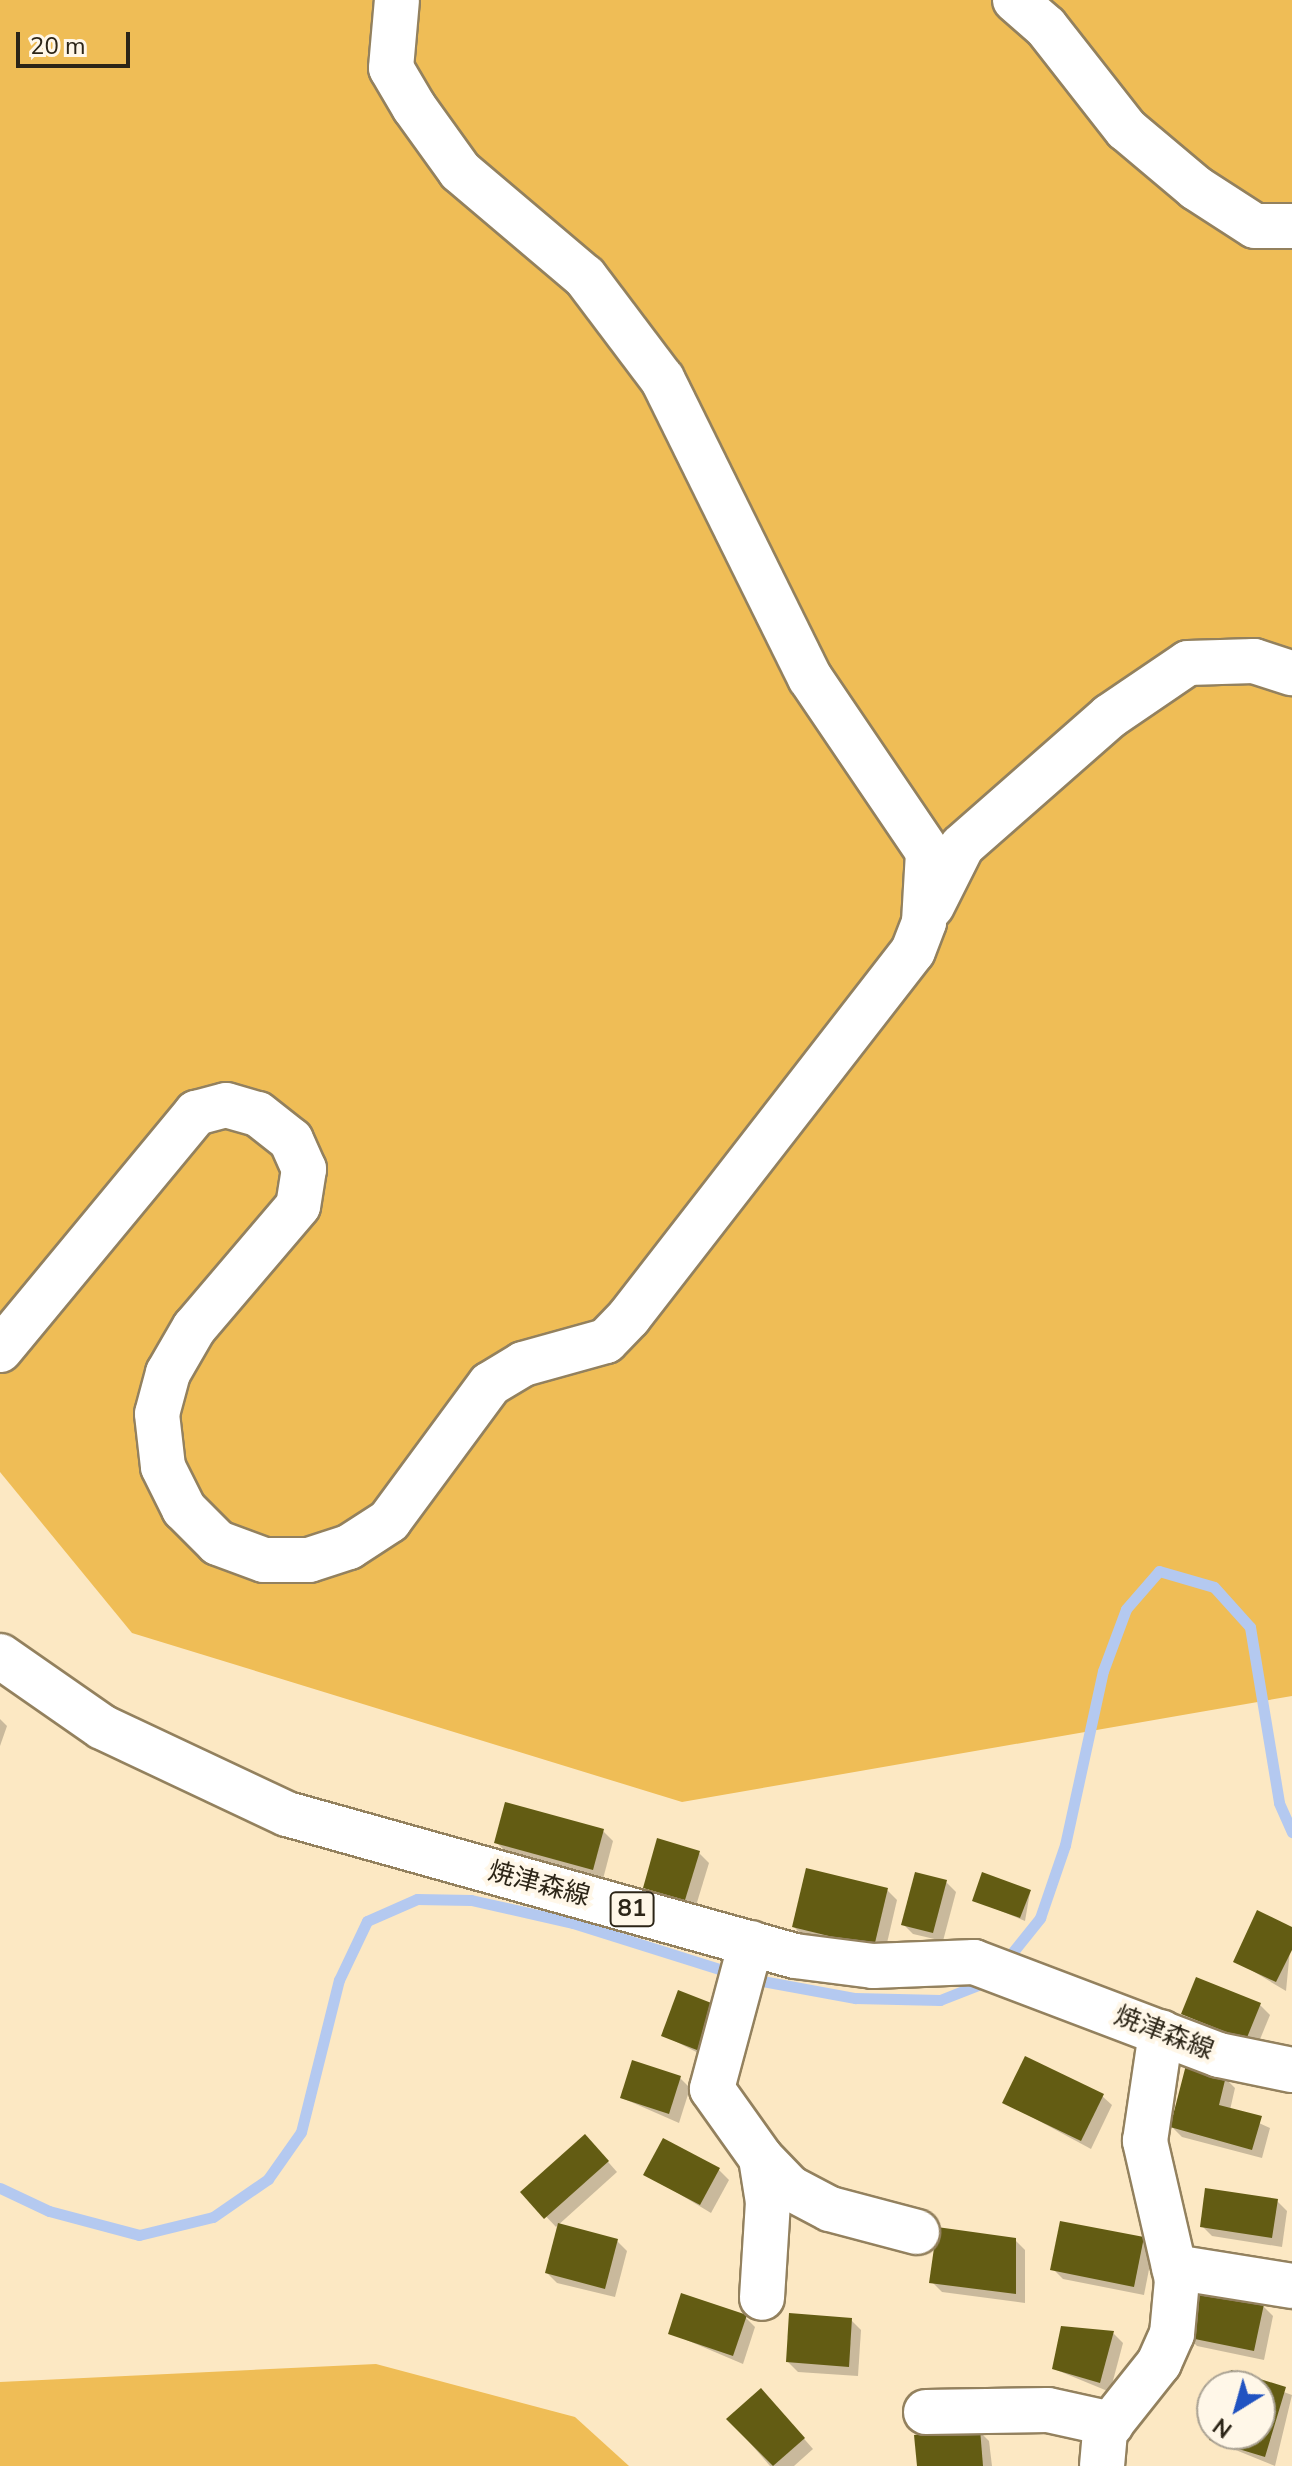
<!DOCTYPE html>
<meta charset="utf-8">
<style>
body{margin:0}
#map{position:relative;width:1292px;height:2466px;overflow:hidden;background:#fce8c3;font-family:"Nunito Sans","Noto Sans JP",sans-serif}
div>[style]{position:absolute}
[style*='--x']{left:calc(var(--x)*1px);top:calc(var(--y)*1px);width:calc(var(--w)*1px);rotate:calc(var(--a)*1deg)}
.green>*{inset:0;background:#efbd56}
.shadow>*{inset:0;background:#0003}
.stream>*{height:11px;margin:-5.5px;padding:0 5.5px;transform-origin:5.5px;border-radius:5.5px;background:#b4c9f0}
.building>*{inset:0;background:#635c13}
.roads{filter:drop-shadow(2px 0 #93815e) drop-shadow(-2px 0 #93815e) drop-shadow(0 2px #93815e) drop-shadow(0 -2px #93815e)}
.street>*{height:44px;margin:-22px;padding:0 22px;transform-origin:22px;border-radius:22px;background:#fff}
.primary>*{height:44px;margin:-22px;padding:0 22px;transform-origin:22px;border-radius:22px;background:#fff}
span{translate:-50% -50%;white-space:nowrap;text-align:center;line-height:1.15;-webkit-text-stroke:8px #fff7e8;paint-order:stroke}
.shield-label span{padding:2px 6px;background:#fff7e8;border:2px solid;border-radius:6px;-webkit-text-stroke-width:0}
.shield-label{font-size:24px;color:#2c2517;font-weight:700}
.street-label{font-size:26px;color:#2c2517}
.north{position:absolute;left:1196px;top:2370px;width:80px;height:80px;box-sizing:border-box;background:#fff7e8;border:2px solid #aba394;border-radius:50%;rotate:217deg;font-size:22px;font-weight:700;line-height:32px;text-align:center;color:#2c2517}
.north::after{content:'';display:block;margin:auto;width:28px;height:36px;background:#2153c1;clip-path:polygon(50% 0,100% 100%,50% 72%,0 100%)}
.scale{position:absolute;left:16px;top:32px;width:114px;height:36px;box-sizing:border-box;border:4px solid #2c2517;border-top:0;padding-left:10px;font-size:24px;line-height:28px;white-space:nowrap;color:#2c2517;-webkit-text-stroke:6px #fff7e8;paint-order:stroke}
</style>
<div id="map">
<div class="green">
<i style="clip-path:polygon(0 0,1292px 0,1292px 1696px,682px 1802px,132px 1633px,0 1472px)"></i>
<i style="clip-path:polygon(376px 2364px,575px 2417px,629px 2466px,0 2466px,0 2382px)"></i>
</div>
<div class="shadow">
<i style="clip-path:polygon(0 1719px,7px 1726px,0 1746px)"></i>
<i style="clip-path:polygon(603px 1831px,613px 1841px,603px 1879px,506px 1852px,496px 1842px)"></i>
<i style="clip-path:polygon(699px 1853px,709px 1863px,695px 1909px,645px 1887px)"></i>
<i style="clip-path:polygon(946px 1882px,956px 1892px,943px 1941px,913px 1934px,903px 1924px)"></i>
<i style="clip-path:polygon(887px 1890px,897px 1900px,884px 1956px,804px 1937px,794px 1927px)"></i>
<i style="clip-path:polygon(1030px 1892px,1025px 1921px,974px 1900px)"></i>
<i style="clip-path:polygon(1292px 1929px,1286px 1991px,1236px 1961px)"></i>
<i style="clip-path:polygon(679px 1993px,712px 2060px,663px 2035px)"></i>
<i style="clip-path:polygon(1260px 2005px,1270px 2015px,1256px 2049px,1183px 2014px)"></i>
<i style="clip-path:polygon(680px 2078px,690px 2088px,679px 2123px,622px 2098px)"></i>
<i style="clip-path:polygon(1225px 2078px,1235px 2088px,1230px 2110px,1270px 2128px,1262px 2158px,1182px 2137px,1172px 2127px)"></i>
<i style="clip-path:polygon(1102px 2096px,1112px 2105px,1091px 2149px,1004px 2102px)"></i>
<i style="clip-path:polygon(594px 2146px,617px 2172px,556px 2227px,523px 2192px)"></i>
<i style="clip-path:polygon(719px 2170px,729px 2180px,711px 2213px,646px 2174px)"></i>
<i style="clip-path:polygon(1277px 2201px,1287px 2211px,1282px 2247px,1212px 2236px,1202px 2226px)"></i>
<i style="clip-path:polygon(1143px 2239px,1153px 2249px,1144px 2295px,1063px 2279px,1053px 2269px)"></i>
<i style="clip-path:polygon(1015px 2240px,1025px 2250px,1025px 2303px,942px 2292px,932px 2282px)"></i>
<i style="clip-path:polygon(617px 2241px,627px 2251px,615px 2297px,557px 2283px,547px 2273px)"></i>
<i style="clip-path:polygon(1263px 2306px,1273px 2316px,1264px 2360px,1197px 2346px,1187px 2336px)"></i>
<i style="clip-path:polygon(745px 2317px,755px 2327px,743px 2364px,670px 2333px)"></i>
<i style="clip-path:polygon(851px 2320px,861px 2330px,858px 2376px,798px 2372px,788px 2362px)"></i>
<i style="clip-path:polygon(1113px 2333px,1123px 2343px,1110px 2392px,1054px 2369px)"></i>
<i style="clip-path:polygon(1232px 2373px,1292px 2395px,1275px 2466px,1211px 2440px,1260px 2434px,1260px 2386px,1228px 2386px)"></i>
<i style="clip-path:polygon(771px 2401px,813px 2449px,794px 2466px,770px 2466px,729px 2419px)"></i>
<i style="clip-path:polygon(979px 2431px,989px 2441px,992px 2466px,919px 2466px)"></i>
</div>
<div class="stream">
<i style="--x:1004;--y:1963;--w:58;--a:-51.3"></i>
<i style="--x:1040;--y:1918;--w:77;--a:-71.1"></i>
<i style="--x:1065;--y:1845;--w:178;--a:-77.7"></i>
<i style="--x:1103;--y:1671;--w:66;--a:-69.6"></i>
<i style="--x:1126;--y:1609;--w:50;--a:-49"></i>
<i style="--x:1159;--y:1571;--w:57;--a:16.2"></i>
<i style="--x:1214;--y:1587;--w:54;--a:48"></i>
<i style="--x:1250;--y:1627;--w:178;--a:80.6"></i>
<i style="--x:1279;--y:1803;--w:32;--a:66"></i>
<i style="--x:751;--y:1979;--w:106;--a:10.4"></i>
<i style="--x:855;--y:1998;--w:85;--a:1.3"></i>
<i style="--x:940;--y:2000;--w:55;--a:-21.4"></i>
<i style="--x:0;--y:2188;--w:54;--a:25.1"></i>
<i style="--x:49;--y:2211;--w:93;--a:14.9"></i>
<i style="--x:139;--y:2235;--w:76;--a:-13.7"></i>
<i style="--x:213;--y:2217;--w:67;--a:-34.6"></i>
<i style="--x:268;--y:2179;--w:57;--a:-54.9"></i>
<i style="--x:301;--y:2132;--w:157;--a:-76"></i>
<i style="--x:339;--y:1980;--w:65;--a:-64.6"></i>
<i style="--x:367;--y:1921;--w:55;--a:-23.7"></i>
<i style="--x:417;--y:1899;--w:54;--a:1.1"></i>
<i style="--x:471;--y:1900;--w:105;--a:12.7"></i>
<i style="--x:573;--y:1923;--w:170;--a:17.5"></i>
</div>
<div class="building">
<i style="clip-path:polygon(505px 1802px,604px 1829px,593px 1870px,494px 1843px)"></i>
<i style="clip-path:polygon(657px 1838px,700px 1851px,685px 1900px,643px 1888px)"></i>
<i style="clip-path:polygon(806px 1868px,888px 1888px,874px 1947px,792px 1927px)"></i>
<i style="clip-path:polygon(915px 1872px,947px 1880px,933px 1933px,901px 1925px)"></i>
<i style="clip-path:polygon(982px 1872px,1031px 1890px,1020px 1918px,972px 1901px)"></i>
<i style="clip-path:polygon(1257px 1910px,1292px 1927px,1292px 1950px,1276px 1982px,1233px 1962px)"></i>
<i style="clip-path:polygon(1196px 1977px,1261px 2003px,1246px 2040px,1181px 2014px)"></i>
<i style="clip-path:polygon(678px 1990px,719px 2006px,702px 2052px,661px 2036px)"></i>
<i style="clip-path:polygon(1025px 2056px,1104px 2094px,1081px 2141px,1002px 2103px)"></i>
<i style="clip-path:polygon(632px 2060px,681px 2076px,669px 2114px,620px 2098px)"></i>
<i style="clip-path:polygon(1186px 2065px,1226px 2076px,1219px 2105px,1262px 2116px,1252px 2150px,1170px 2127px)"></i>
<i style="clip-path:polygon(585px 2134px,609px 2161px,544px 2219px,520px 2192px)"></i>
<i style="clip-path:polygon(663px 2138px,720px 2168px,700px 2205px,643px 2175px)"></i>
<i style="clip-path:polygon(1205px 2188px,1278px 2199px,1272px 2238px,1200px 2227px)"></i>
<i style="clip-path:polygon(1060px 2221px,1144px 2237px,1134px 2287px,1050px 2270px)"></i>
<i style="clip-path:polygon(558px 2223px,618px 2239px,605px 2289px,545px 2273px)"></i>
<i style="clip-path:polygon(937px 2227px,1016px 2238px,1016px 2294px,929px 2283px)"></i>
<i style="clip-path:polygon(1194px 2290px,1264px 2304px,1254px 2351px,1185px 2337px)"></i>
<i style="clip-path:polygon(681px 2293px,747px 2315px,733px 2356px,668px 2334px)"></i>
<i style="clip-path:polygon(789px 2313px,852px 2318px,849px 2367px,786px 2362px)"></i>
<i style="clip-path:polygon(1061px 2326px,1114px 2331px,1100px 2383px,1052px 2369px)"></i>
<i style="clip-path:polygon(1231px 2370px,1286px 2387px,1265px 2457px,1209px 2440px,1211px 2434px,1260px 2434px,1260px 2386px,1226px 2386px)"></i>
<i style="clip-path:polygon(761px 2388px,805px 2438px,773px 2466px,726px 2419px)"></i>
<i style="clip-path:polygon(980px 2429px,983px 2466px,917px 2466px,914px 2435px)"></i>
</div>
<div class="roads">
<div class="street">
<i style="--x:1015;--y:0;--w:41;--a:41.1"></i>
<i style="--x:1046;--y:27;--w:130;--a:51.9"></i>
<i style="--x:1126;--y:129;--w:92;--a:40.1"></i>
<i style="--x:1196;--y:188;--w:70;--a:32.8"></i>
<i style="--x:1255;--y:226;--w:37;--a:0"></i>
<i style="--x:932;--y:906;--w:67;--a:-63.4"></i>
<i style="--x:962;--y:846;--w:197;--a:-41.3"></i>
<i style="--x:1110;--y:716;--w:94;--a:-34.2"></i>
<i style="--x:1188;--y:663;--w:66;--a:-1.7"></i>
<i style="--x:1254;--y:661;--w:40;--a:18"></i>
<i style="--x:0;--y:1350;--w:308;--a:-50.4"></i>
<i style="--x:196;--y:1113;--w:31;--a:-15"></i>
<i style="--x:226;--y:1105;--w:33;--a:16"></i>
<i style="--x:258;--y:1114;--w:42;--a:38.2"></i>
<i style="--x:291;--y:1140;--w:32;--a:66"></i>
<i style="--x:304;--y:1169;--w:37;--a:99"></i>
<i style="--x:298;--y:1206;--w:160;--a:130.4"></i>
<i style="--x:194;--y:1328;--w:52;--a:120"></i>
<i style="--x:168;--y:1373;--w:42;--a:105"></i>
<i style="--x:157;--y:1414;--w:53;--a:83.5"></i>
<i style="--x:163;--y:1467;--w:47;--a:63.4"></i>
<i style="--x:184;--y:1509;--w:48;--a:45"></i>
<i style="--x:218;--y:1543;--w:49;--a:20.3"></i>
<i style="--x:264;--y:1560;--w:45;--a:0"></i>
<i style="--x:309;--y:1560;--w:42;--a:-18"></i>
<i style="--x:349;--y:1547;--w:48;--a:-33"></i>
<i style="--x:389;--y:1521;--w:170;--a:-53.6"></i>
<i style="--x:490;--y:1384;--w:39;--a:-31"></i>
<i style="--x:523;--y:1364;--w:86;--a:-15.5"></i>
<i style="--x:606;--y:1341;--w:33;--a:-46"></i>
<i style="--x:629;--y:1317;--w:463;--a:-52.2"></i>
<i style="--x:913;--y:951;--w:31;--a:-69"></i>
<i style="--x:924;--y:922;--w:70;--a:-86.7"></i>
<i style="--x:928;--y:852;--w:210;--a:-124.1"></i>
<i style="--x:810;--y:678;--w:334;--a:-116.3"></i>
<i style="--x:662;--y:379;--w:128;--a:-127"></i>
<i style="--x:585;--y:277;--w:164;--a:-139.7"></i>
<i style="--x:460;--y:171;--w:79;--a:-125.7"></i>
<i style="--x:414;--y:107;--w:45;--a:-120.5"></i>
<i style="--x:391;--y:68;--w:68;--a:-85"></i>
<i style="--x:751;--y:1943;--w:151;--a:105"></i>
<i style="--x:712;--y:2089;--w:85;--a:54.6"></i>
<i style="--x:761;--y:2158;--w:45;--a:81"></i>
<i style="--x:768;--y:2202;--w:96;--a:93.6"></i>
<i style="--x:761;--y:2158;--w:42;--a:46"></i>
<i style="--x:790;--y:2188;--w:45;--a:27.7"></i>
<i style="--x:830;--y:2209;--w:90;--a:14.8"></i>
<i style="--x:1174;--y:2267;--w:120;--a:9.1"></i>
<i style="--x:926;--y:2412;--w:122;--a:-0.9"></i>
<i style="--x:1048;--y:2410;--w:65;--a:12.5"></i>
<i style="--x:1102;--y:2466;--w:35;--a:-85"></i>
<i style="--x:1105;--y:2431;--w:87;--a:-51.5"></i>
<i style="--x:1159;--y:2363;--w:32;--a:-66"></i>
<i style="--x:1172;--y:2334;--w:54;--a:-84.7"></i>
<i style="--x:1177;--y:2280;--w:143;--a:-103"></i>
<i style="--x:1145;--y:2141;--w:110;--a:-81.6"></i>
</div>
<div class="primary">
<i style="--x:0;--y:1656;--w:124;--a:34.8"></i>
<i style="--x:102;--y:1727;--w:204;--a:25.2"></i>
<i style="--x:287;--y:1814;--w:527;--a:15.62"></i>
<i style="--x:795;--y:1956;--w:79;--a:7.3"></i>
<i style="--x:873;--y:1966;--w:101;--a:-2.3"></i>
<i style="--x:974;--y:1962;--w:262;--a:20.8"></i>
<i style="--x:1219;--y:2055;--w:75;--a:11.6"></i>
</div>
</div>
<div class="shield-label">
<span style="left:632px;top:1909px">81</span>
</div>
<div class="street-label">
<span style="left:539px;top:1884px;rotate:15deg">焼津森線</span>
<span style="left:1164px;top:2033px;rotate:21deg">焼津森線</span>
</div>
<div class="north">N</div>
<div class="scale">20 m</div>
</div>
